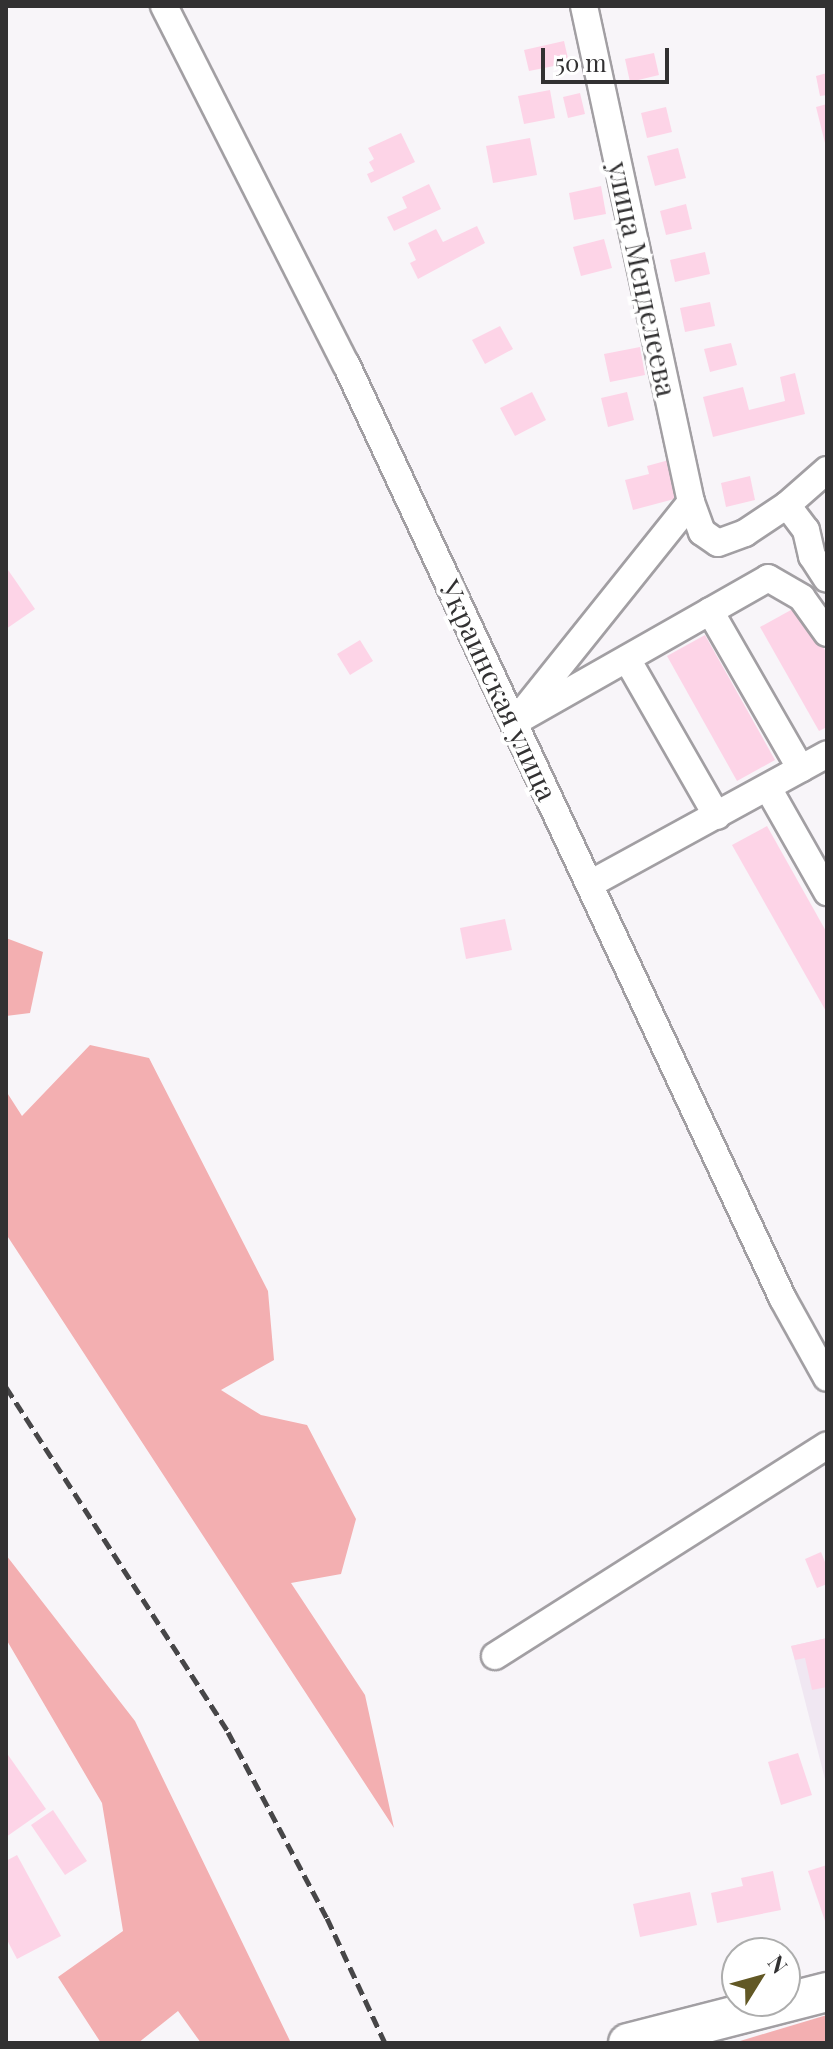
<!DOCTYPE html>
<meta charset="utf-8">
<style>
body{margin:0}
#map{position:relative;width:833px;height:2049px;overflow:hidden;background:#f8f5f9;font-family:"Playfair Display",serif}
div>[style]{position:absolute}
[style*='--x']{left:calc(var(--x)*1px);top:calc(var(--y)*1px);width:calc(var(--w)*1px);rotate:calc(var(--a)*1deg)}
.built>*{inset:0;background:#f0e7f2}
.green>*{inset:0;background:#f3afb1}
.building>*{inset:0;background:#fdd4e7}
.roads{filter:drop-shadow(2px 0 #a29fa3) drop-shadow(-2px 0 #a29fa3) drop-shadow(0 2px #a29fa3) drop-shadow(0 -2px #a29fa3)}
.minor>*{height:26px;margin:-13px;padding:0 13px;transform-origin:13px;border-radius:13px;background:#fff}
.highway>*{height:38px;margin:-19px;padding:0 19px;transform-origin:19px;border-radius:19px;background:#fff}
.rail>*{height:5px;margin-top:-2.5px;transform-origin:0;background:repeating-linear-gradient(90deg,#474648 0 12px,transparent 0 18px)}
span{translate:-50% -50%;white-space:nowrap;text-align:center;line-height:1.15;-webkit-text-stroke:8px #fff;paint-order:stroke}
.street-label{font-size:28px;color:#323132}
.frame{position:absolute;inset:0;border:8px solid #323132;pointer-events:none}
.north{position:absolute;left:721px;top:1937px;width:80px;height:80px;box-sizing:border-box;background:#fff;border:2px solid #adadad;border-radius:50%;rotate:53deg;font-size:22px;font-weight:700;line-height:32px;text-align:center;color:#323132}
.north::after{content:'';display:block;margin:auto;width:28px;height:36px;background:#625825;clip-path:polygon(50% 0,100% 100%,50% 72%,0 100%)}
.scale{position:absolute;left:541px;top:48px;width:128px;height:36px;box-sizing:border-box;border:4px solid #323132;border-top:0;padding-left:10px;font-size:24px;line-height:28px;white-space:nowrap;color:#323132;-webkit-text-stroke:6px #fff;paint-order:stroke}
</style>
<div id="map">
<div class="built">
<i style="clip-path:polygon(827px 1638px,827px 1787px,791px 1646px)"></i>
</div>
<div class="green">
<i style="clip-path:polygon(6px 938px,43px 952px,30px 1013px,6px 1016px)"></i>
<i style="clip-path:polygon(90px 1045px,149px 1058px,268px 1291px,274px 1360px,221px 1390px,261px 1415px,307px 1425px,356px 1519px,341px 1574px,291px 1583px,365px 1695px,394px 1828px,6px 1234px,6px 1091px,22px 1116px)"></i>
<i style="clip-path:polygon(6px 1555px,135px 1721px,291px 2043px,201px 2043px,178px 2011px,138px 2043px,101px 2043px,58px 1977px,123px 1931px,102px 1803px,6px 1639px)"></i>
<i style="clip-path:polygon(827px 2015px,825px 2043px,740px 2041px)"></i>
</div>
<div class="building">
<i style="clip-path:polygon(564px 41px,569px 63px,529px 71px,524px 50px)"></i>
<i style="clip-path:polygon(654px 53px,659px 75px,630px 82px,625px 59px)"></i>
<i style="clip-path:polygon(827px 73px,827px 95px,820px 96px,816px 76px)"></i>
<i style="clip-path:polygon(550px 90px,555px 118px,524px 124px,518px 96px)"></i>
<i style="clip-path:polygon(580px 93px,585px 114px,568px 118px,563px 97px)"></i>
<i style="clip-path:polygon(827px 104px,827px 147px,826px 147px,816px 107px)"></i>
<i style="clip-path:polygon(666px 107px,672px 132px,647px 138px,641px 113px)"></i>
<i style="clip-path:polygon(401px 133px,415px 162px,371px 183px,367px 174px,374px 171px,369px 162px,374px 159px,368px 148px)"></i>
<i style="clip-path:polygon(530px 138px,537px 175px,493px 183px,486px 146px)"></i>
<i style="clip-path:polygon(678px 148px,686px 178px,655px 186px,647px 156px)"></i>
<i style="clip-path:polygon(429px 184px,441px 209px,394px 231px,387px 217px,407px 208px,402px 197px)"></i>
<i style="clip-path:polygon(601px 186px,606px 214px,574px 220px,569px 193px)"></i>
<i style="clip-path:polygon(686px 204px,692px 229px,666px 235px,660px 211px)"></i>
<i style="clip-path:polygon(477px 226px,485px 243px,418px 279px,410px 263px,416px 260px,408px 243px,436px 229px,443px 242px)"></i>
<i style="clip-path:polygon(604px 239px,612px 268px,581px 276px,573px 247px)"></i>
<i style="clip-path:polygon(705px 252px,710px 274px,675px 282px,670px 260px)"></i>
<i style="clip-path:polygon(710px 302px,715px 326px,685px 332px,680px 308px)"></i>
<i style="clip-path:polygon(500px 326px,513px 349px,485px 364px,472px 340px)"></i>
<i style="clip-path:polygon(731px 343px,737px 365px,710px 372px,704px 349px)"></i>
<i style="clip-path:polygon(640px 347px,645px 375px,610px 382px,604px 354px)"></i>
<i style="clip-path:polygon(795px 373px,805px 414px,713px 437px,703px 397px,743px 387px,749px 410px,785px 401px,780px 377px)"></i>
<i style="clip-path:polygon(532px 392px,546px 420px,515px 436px,500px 408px)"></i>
<i style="clip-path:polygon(627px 392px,634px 420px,608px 427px,601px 398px)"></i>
<i style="clip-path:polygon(669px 460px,678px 498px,633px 510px,625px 480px,649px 474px,647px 466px)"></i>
<i style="clip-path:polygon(750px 476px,755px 500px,726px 507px,721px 483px)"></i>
<i style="clip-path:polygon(6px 567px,35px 609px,6px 629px)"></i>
<i style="clip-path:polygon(800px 605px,827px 654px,827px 727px,819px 731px,760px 627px)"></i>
<i style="clip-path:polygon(705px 635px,775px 760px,737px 781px,667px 656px)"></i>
<i style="clip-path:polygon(360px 640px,373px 661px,350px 675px,337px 654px)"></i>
<i style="clip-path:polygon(767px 826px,827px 933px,827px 1013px,732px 845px)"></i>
<i style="clip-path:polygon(505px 919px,512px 950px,466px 959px,460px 928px)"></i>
<i style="clip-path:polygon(821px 1552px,827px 1567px,827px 1584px,817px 1588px,805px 1559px)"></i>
<i style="clip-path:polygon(827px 1638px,827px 1687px,812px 1690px,805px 1658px,795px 1660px,791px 1646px)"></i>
<i style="clip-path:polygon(6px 1752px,46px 1809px,6px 1837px)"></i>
<i style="clip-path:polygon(798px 1753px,812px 1795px,781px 1805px,768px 1762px)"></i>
<i style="clip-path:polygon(53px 1810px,87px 1861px,65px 1875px,31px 1825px)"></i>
<i style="clip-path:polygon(17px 1855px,61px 1936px,17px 1959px,6px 1938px,6px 1861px)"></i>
<i style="clip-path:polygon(827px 1865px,827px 1920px,825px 1921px,808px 1871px)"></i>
<i style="clip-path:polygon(773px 1871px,781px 1910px,717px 1923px,711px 1893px,743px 1886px,741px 1878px)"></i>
<i style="clip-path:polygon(690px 1892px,697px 1925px,640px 1937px,633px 1904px)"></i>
</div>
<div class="roads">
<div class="minor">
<i style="--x:164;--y:6;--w:402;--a:63.1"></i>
<i style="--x:346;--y:364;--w:1032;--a:64.95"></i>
<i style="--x:783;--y:1299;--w:90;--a:60.9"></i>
<i style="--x:584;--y:6;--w:507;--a:77.83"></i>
<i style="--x:691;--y:502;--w:32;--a:70"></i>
<i style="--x:702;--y:532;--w:19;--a:35"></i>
<i style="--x:718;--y:543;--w:29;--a:-20"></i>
<i style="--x:745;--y:533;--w:50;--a:-33.7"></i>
<i style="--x:787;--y:505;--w:53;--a:-41.2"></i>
<i style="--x:691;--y:502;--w:282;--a:128.7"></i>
<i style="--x:515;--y:722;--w:291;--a:-29.6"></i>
<i style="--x:768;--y:578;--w:39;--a:30"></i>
<i style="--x:802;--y:598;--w:43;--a:54.5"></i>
<i style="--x:787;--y:505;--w:31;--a:53"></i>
<i style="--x:806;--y:530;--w:27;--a:77"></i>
<i style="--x:812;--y:556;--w:27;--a:57"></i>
<i style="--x:710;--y:611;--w:182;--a:60.1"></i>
<i style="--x:627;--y:659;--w:181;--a:60.2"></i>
<i style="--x:768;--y:788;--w:120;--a:60.4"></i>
<i style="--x:590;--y:884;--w:270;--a:-28.7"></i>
<i style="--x:495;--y:1656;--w:393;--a:-32.4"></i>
</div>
<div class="highway">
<i style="--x:628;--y:2043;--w:205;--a:-14.4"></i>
</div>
</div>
<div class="rail">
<i style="--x:6;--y:1387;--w:410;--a:57.2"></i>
<i style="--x:228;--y:1732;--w:211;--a:62"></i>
<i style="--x:327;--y:1918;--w:138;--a:65.1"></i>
</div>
<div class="street-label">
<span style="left:643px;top:279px;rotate:78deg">улица Менделеева</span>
<span style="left:499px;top:690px;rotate:65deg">Украинская улица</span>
</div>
<div class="frame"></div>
<div class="north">N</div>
<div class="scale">50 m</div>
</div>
